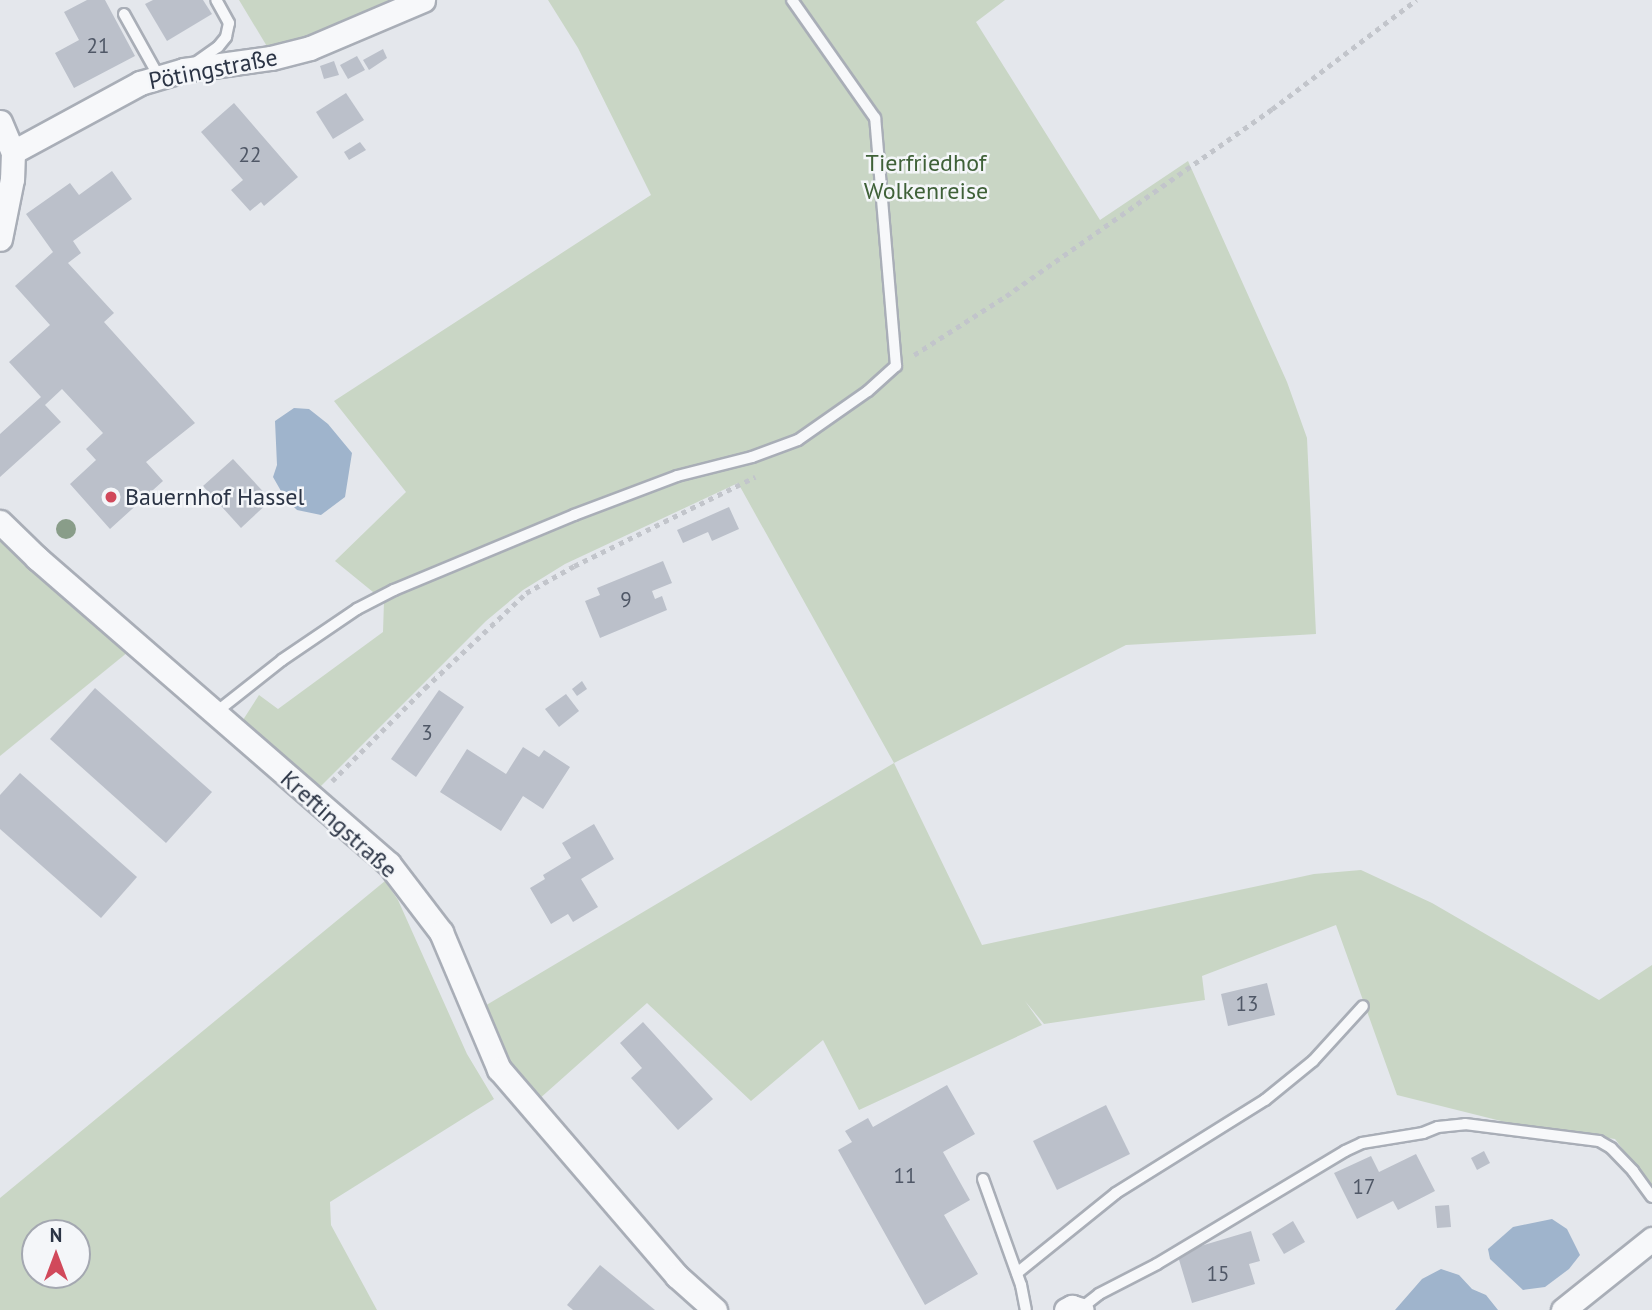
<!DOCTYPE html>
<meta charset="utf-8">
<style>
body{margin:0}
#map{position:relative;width:1652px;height:1310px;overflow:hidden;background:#e4e7ec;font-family:"PT Sans",sans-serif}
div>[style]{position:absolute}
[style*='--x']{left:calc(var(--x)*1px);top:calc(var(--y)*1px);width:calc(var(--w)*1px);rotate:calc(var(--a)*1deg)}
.green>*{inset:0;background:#c9d6c5}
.water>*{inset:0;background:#9fb4cc}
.building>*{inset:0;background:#bbc0ca}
.path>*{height:4.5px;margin-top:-2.25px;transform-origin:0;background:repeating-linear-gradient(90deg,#c2c5cb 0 5px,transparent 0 10px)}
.roads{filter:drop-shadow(2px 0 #a9aeb7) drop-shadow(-2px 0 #a9aeb7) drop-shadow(0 2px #a9aeb7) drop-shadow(0 -2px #a9aeb7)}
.lane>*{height:10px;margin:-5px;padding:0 5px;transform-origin:5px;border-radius:5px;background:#f7f8fa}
.street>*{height:23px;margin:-11.5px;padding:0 11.5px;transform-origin:11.5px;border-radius:11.5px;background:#f7f8fa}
.trees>*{width:20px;height:20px;margin:-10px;border-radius:50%;background:#899d89}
.dots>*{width:19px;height:19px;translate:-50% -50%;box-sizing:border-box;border:4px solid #f4f6f9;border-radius:50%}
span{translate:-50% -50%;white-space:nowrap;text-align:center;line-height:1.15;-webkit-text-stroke:5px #f4f6f9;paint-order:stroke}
.number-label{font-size:21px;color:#4f5766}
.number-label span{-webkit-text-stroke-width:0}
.street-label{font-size:24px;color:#2b3445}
.park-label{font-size:24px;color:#3f6138}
.poi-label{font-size:24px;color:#2b3445}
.left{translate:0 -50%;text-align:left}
.north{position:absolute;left:21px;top:1219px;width:70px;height:70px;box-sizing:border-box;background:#f4f6f9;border:2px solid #a4a8b1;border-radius:50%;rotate:0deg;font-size:19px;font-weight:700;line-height:28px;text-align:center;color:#2b3445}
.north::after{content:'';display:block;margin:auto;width:24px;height:32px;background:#d1495b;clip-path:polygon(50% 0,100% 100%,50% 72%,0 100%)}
</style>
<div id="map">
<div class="green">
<i style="clip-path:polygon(239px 0,405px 0,271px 53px)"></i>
<i style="clip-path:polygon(548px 0,1005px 0,976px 22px,1100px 220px,1188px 161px,1287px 382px,1307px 438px,1316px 634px,1126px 645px,894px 763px,982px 945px,1314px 874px,1361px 870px,1432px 903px,1599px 1000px,1652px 965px,1652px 1189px,1615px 1139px,1517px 1125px,1397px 1095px,1336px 925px,1202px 976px,1205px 1000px,1044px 1024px,1025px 1001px,1042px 1025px,859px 1110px,823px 1040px,751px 1101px,647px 1003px,538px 1100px,505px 1063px,478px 1010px,894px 763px,738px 483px,565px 564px,523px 590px,486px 621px,318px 789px,241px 723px,259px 695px,278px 709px,383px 632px,384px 601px,335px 561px,406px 492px,334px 401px,651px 195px,578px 48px)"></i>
<i style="clip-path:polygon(0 531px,128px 652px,0 756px)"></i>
<i style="clip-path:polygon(evenodd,385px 881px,398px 900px,467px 1054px,494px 1099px,330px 1202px,331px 1225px,377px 1310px,0 1310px,0 1198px,385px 881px,35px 1233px,77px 1233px,77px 1275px,35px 1275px,35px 1233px)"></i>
</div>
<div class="water">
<i style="clip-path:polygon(294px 408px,309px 409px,328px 424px,352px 453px,345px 497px,321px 515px,297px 510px,285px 498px,273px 477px,277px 465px,275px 421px)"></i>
<i style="clip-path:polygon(1552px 1219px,1567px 1229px,1580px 1255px,1569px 1269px,1545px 1287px,1523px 1290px,1490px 1259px,1488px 1249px,1513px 1227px)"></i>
<i style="clip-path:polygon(1441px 1269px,1459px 1275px,1472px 1289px,1486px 1295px,1498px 1310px,1395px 1310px,1422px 1279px)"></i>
</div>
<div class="building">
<i style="clip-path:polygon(87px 0,105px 0,135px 56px,74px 88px,55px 53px,79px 40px,64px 12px)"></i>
<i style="clip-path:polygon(153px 0,203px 0,212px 14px,167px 41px,145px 4px)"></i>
<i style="clip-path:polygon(383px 49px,387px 58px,369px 70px,363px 60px)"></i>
<i style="clip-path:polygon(357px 56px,365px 70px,348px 79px,340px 65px)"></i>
<i style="clip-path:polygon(334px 61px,339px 75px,324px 79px,320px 66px)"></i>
<i style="clip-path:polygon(346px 93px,364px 120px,333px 139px,316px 112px)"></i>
<i style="clip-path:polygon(234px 103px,298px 177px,264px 206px,261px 202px,250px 211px,231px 190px,243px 180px,201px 132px)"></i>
<i style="clip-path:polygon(360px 142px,366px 150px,349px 160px,344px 152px)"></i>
<i style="clip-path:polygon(112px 171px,132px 199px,73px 241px,81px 253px,68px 263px,114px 313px,104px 322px,195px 423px,146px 462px,163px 481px,110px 529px,70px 484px,96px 460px,86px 449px,103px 433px,62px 389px,45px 405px,61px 422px,0 477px,0 434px,41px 397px,9px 362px,50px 325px,15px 286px,53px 252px,26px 214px,70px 183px,79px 195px)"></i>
<i style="clip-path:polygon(233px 459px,271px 500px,241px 528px,203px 486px)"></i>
<i style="clip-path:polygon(729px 507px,739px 529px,712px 541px,708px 532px,683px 543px,677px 530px)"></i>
<i style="clip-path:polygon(663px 561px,672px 583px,652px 591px,655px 599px,662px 596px,667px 610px,600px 638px,585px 601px,600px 595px,597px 588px)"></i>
<i style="clip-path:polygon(582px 681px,587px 689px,577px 696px,572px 689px)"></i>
<i style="clip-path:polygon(95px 688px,212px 792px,166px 843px,50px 739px)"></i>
<i style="clip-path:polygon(439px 690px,464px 707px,416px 777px,391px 759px)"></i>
<i style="clip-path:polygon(566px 694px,579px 711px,559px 727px,545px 709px)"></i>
<i style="clip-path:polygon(523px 747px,539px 757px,544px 750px,570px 767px,543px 809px,523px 796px,501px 831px,440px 792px,467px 749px,506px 774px)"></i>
<i style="clip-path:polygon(20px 773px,137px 877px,101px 918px,0 829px,0 795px)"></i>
<i style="clip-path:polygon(594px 824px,614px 859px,581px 879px,598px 907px,573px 922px,568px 914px,551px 924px,530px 888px,545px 879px,543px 875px,571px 858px,562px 843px)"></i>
<i style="clip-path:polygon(1267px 983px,1275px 1015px,1228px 1026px,1221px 994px)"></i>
<i style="clip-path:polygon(643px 1022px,713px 1099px,678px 1130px,631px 1078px,642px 1068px,620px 1043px)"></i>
<i style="clip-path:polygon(947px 1085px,975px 1134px,943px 1152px,970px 1200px,944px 1215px,978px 1274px,925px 1305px,838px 1150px,852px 1142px,845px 1131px,868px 1118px,873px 1127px)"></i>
<i style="clip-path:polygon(1106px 1105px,1130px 1154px,1057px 1190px,1033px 1141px)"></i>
<i style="clip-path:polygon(1484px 1151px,1490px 1163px,1477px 1170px,1471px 1158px)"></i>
<i style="clip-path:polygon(1416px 1154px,1435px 1191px,1398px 1210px,1393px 1201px,1357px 1219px,1334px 1173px,1371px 1156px,1379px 1172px)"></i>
<i style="clip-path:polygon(1449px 1205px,1451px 1227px,1437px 1228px,1435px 1206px)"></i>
<i style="clip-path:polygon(1293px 1221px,1305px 1242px,1284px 1254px,1272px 1234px)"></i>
<i style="clip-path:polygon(1251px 1231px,1260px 1261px,1249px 1264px,1255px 1284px,1192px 1303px,1177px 1253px)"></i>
<i style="clip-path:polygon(600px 1265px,655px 1310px,573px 1310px,567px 1305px)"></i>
</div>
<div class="path">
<i style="--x:914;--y:355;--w:109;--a:-32.7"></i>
<i style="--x:1006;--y:296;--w:325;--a:-35.1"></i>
<i style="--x:1272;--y:109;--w:181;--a:-37.1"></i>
<i style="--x:332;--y:781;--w:132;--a:-45"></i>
<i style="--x:425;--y:688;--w:139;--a:-43.2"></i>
<i style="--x:526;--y:593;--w:55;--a:-29.4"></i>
<i style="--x:574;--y:566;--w:202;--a:-26.2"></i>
</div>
<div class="roads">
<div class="lane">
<i style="--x:124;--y:14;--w:72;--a:60.9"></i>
<i style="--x:195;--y:63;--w:28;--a:-35"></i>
<i style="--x:218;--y:47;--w:13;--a:-51"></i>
<i style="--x:226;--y:37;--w:14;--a:-78"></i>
<i style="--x:229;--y:23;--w:26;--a:-119"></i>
<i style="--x:215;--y:713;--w:85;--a:-38.3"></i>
<i style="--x:282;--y:660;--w:91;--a:-34.2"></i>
<i style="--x:357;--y:609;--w:42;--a:-27.2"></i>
<i style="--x:394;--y:590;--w:195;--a:-22.6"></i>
<i style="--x:574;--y:515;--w:110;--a:-20.7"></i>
<i style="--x:677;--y:476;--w:77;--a:-14.2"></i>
<i style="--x:752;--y:457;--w:49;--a:-20.3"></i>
<i style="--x:798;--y:440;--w:85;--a:-35"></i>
<i style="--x:868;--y:391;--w:38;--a:-42"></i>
<i style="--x:896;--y:366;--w:249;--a:-94.8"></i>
<i style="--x:875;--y:118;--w:144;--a:-125.1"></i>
<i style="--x:983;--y:1179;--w:113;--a:70.3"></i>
<i style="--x:1021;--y:1285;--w:25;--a:79"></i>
<i style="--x:1017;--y:1273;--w:127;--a:-38.9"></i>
<i style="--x:1116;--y:1193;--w:176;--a:-32"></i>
<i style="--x:1265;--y:1100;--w:62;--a:-39.1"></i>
<i style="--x:1313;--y:1061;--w:74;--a:-47.7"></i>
<i style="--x:1080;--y:1309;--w:24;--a:-38"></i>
<i style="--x:1099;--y:1294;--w:65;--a:-27.3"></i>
<i style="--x:1157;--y:1264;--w:219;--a:-31"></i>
<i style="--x:1345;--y:1151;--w:19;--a:-25"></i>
<i style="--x:1362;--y:1143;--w:62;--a:-9.3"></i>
<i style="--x:1423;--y:1133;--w:16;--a:-22"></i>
<i style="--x:1438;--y:1127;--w:27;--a:-6"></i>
<i style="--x:1465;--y:1124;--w:135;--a:7.2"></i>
<i style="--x:1599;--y:1141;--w:14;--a:30"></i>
<i style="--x:1611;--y:1148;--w:32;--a:46"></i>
<i style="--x:1633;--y:1171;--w:32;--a:54"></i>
</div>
<div class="street">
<i style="--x:0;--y:122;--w:33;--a:67"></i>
<i style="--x:13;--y:152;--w:27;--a:92"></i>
<i style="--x:12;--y:179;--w:61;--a:101.3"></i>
<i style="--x:13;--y:152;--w:145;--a:-28.5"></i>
<i style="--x:140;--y:83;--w:46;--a:-16.5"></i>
<i style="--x:184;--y:70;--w:88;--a:-7.9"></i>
<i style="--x:271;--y:58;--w:40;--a:-14.4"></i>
<i style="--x:310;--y:48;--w:123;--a:-23"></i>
<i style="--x:0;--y:522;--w:52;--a:44.2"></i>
<i style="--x:37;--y:558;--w:466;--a:41"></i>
<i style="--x:389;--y:864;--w:86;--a:52.6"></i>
<i style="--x:441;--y:932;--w:149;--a:67.1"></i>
<i style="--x:499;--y:1069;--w:273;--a:49.3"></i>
<i style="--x:677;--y:1276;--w:51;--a:41.8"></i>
<i style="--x:1066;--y:1310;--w:7;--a:-27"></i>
<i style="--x:1072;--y:1307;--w:10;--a:17"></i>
<i style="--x:1563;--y:1310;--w:114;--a:-38.6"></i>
</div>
</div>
<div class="trees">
<i style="left:66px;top:529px"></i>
</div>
<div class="dots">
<i style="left:111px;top:497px;background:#d1495b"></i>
</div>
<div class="number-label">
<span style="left:98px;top:46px">21</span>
<span style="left:250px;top:155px">22</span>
<span style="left:626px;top:600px">9</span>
<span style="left:427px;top:733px">3</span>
<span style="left:1247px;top:1004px">13</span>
<span style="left:905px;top:1176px">11</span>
<span style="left:1364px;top:1187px">17</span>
<span style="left:1218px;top:1274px">15</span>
</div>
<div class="street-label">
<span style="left:213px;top:69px;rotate:-11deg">Pötingstraße</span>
<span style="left:339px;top:824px;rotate:42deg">Kreftingstraße</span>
</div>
<div class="park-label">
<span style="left:926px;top:177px">Tierfriedhof<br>Wolkenreise</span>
</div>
<div class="poi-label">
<span class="left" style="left:125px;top:497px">Bauernhof Hassel</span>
</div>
<div class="north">N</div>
</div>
